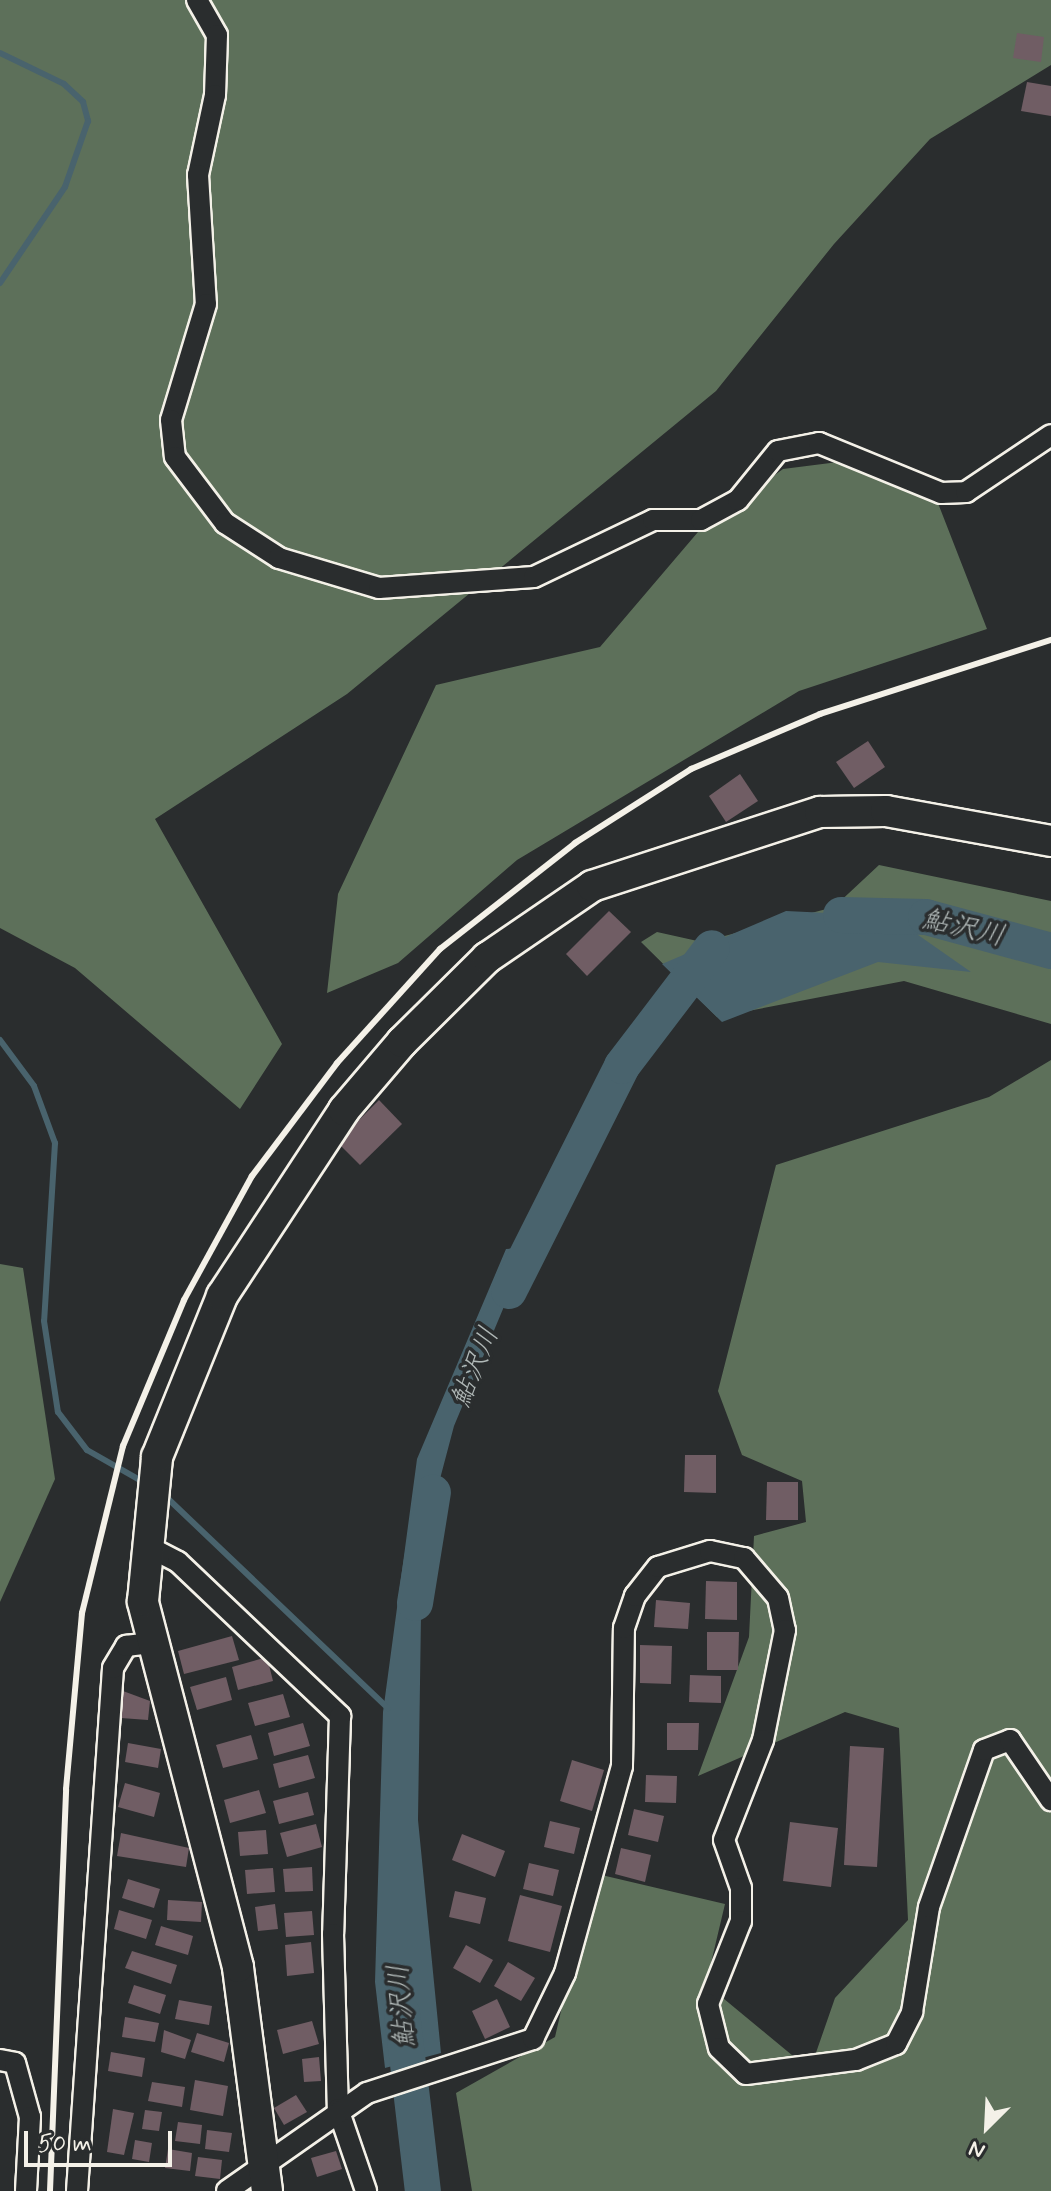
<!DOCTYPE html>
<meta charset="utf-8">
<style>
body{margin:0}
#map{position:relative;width:1051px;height:2191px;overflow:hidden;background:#2a2d2e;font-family:Mynerve,"Klee One",sans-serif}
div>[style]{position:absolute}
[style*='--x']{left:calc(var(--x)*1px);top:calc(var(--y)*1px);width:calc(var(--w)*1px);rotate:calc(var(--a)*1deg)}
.green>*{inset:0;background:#5d705a}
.water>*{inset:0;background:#49636d}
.stream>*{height:6px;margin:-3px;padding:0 3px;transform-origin:3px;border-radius:3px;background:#49636d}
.river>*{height:36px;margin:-18px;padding:0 18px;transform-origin:18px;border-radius:18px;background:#49636d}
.building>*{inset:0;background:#705d64}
.roads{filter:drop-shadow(2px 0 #f4f1e8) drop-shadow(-2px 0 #f4f1e8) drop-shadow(0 2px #f4f1e8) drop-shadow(0 -2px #f4f1e8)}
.street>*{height:20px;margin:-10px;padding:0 10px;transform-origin:10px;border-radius:10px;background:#2a2d2e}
.secondary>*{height:30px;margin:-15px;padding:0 15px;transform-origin:15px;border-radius:15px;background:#2a2d2e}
.rail>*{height:6px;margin:-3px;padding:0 3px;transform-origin:3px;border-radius:3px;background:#f4f1e8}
span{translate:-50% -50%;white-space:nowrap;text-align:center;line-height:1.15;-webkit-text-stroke:7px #2a2d2e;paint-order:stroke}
.water-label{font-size:28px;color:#b0b8b7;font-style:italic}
.north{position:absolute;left:947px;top:2087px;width:80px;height:80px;-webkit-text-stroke:6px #2a2d2e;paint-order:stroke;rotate:204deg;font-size:22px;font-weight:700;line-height:32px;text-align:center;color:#f4f1e8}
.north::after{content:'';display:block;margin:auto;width:28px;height:36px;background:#f4f1e8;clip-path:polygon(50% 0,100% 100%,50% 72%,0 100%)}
.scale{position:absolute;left:24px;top:2131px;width:148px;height:36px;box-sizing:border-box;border:4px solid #f4f1e8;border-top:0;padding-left:10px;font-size:24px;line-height:28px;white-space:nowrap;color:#f4f1e8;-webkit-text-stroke:6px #2a2d2e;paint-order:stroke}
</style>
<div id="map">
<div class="green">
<i style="clip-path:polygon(0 0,1051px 0,1051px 65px,930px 139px,834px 244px,716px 391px,347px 694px,155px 819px,282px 1044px,240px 1109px,75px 968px,0 928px)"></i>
<i style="clip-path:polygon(854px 460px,936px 498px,987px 629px,799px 691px,517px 860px,398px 963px,327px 993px,338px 894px,436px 685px,600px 647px,698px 532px,783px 469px)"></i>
<i style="clip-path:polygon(879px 865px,1051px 901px,1051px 1024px,904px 981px,717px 1017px,641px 942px,657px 932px,702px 942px,834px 907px)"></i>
<i style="clip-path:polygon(1051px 1060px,1051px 2191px,472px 2191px,456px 2093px,555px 2037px,593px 1873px,725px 1904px,706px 1984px,810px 2070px,835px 1998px,908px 1920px,899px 1728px,845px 1712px,698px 1776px,749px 1637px,754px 1536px,806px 1522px,802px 1481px,742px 1455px,718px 1391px,776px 1165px,989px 1097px)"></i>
<i style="clip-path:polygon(0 1264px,23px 1268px,55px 1479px,0 1602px)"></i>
</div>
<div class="water">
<i style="clip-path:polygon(786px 911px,891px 916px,971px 972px,878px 962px,722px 1022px,662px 964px)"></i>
<i style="clip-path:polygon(529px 1247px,454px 1426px,422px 1547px,418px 1820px,441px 2053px,385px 2068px,375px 1982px,383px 1712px,417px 1459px,506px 1249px)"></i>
</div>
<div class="stream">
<i style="--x:0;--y:53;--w:71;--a:25.8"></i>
<i style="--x:64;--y:84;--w:26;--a:43"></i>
<i style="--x:83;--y:102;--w:20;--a:75"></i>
<i style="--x:88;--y:121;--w:70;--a:109.2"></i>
<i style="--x:65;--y:187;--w:116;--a:124.1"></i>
<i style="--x:0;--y:1040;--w:57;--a:53.5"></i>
<i style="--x:34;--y:1086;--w:61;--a:69.8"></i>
<i style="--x:55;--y:1143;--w:178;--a:93.5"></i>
<i style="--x:44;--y:1321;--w:92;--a:81.3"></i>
<i style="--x:58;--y:1412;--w:48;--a:52.7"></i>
<i style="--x:87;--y:1450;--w:67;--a:29.6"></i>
<i style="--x:162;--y:1493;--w:312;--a:43.6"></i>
</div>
<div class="river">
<i style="--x:841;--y:915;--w:85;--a:1.3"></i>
<i style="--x:926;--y:917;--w:130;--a:15.2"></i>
<i style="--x:509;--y:1291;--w:252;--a:-63.3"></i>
<i style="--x:622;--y:1066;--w:148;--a:-52.7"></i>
<i style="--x:415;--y:1603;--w:112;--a:-80.8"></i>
<i style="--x:402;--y:2013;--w:179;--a:83.3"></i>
</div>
<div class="building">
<i style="clip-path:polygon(1017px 33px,1044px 37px,1041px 62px,1013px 58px)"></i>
<i style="clip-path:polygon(1027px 82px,1051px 86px,1051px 116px,1021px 111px)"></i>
<i style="clip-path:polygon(868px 741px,885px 767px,854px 788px,836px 762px)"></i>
<i style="clip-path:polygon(740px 774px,758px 801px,726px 822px,709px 796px)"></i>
<i style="clip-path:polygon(609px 911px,631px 932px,587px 976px,566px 954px)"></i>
<i style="clip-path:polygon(379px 1100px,402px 1124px,360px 1165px,337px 1142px)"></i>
<i style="clip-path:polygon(685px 1455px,716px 1455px,716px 1493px,684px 1492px)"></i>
<i style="clip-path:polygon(767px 1482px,798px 1482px,798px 1520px,766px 1520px)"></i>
<i style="clip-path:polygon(706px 1581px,737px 1582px,737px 1620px,705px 1619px)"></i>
<i style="clip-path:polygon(656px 1600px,690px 1603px,688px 1629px,654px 1627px)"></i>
<i style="clip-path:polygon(707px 1632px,739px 1632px,738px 1670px,707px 1670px)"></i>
<i style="clip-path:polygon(232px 1636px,239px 1660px,184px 1674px,178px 1651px)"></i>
<i style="clip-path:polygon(640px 1645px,672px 1646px,671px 1684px,640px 1683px)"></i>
<i style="clip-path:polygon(267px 1657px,273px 1681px,238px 1690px,232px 1667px)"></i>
<i style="clip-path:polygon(690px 1675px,721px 1676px,721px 1703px,689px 1702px)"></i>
<i style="clip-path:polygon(226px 1677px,232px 1700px,197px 1710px,190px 1687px)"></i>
<i style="clip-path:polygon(123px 1691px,150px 1701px,148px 1720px,121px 1718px)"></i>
<i style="clip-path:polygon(283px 1694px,290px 1717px,255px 1726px,248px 1703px)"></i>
<i style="clip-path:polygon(303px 1723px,310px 1746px,274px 1756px,268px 1733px)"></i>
<i style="clip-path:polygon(667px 1723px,699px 1723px,698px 1750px,667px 1750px)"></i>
<i style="clip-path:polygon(251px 1735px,258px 1759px,223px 1768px,216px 1745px)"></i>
<i style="clip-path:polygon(128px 1743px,161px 1749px,158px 1768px,125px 1762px)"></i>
<i style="clip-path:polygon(850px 1746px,884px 1748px,877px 1867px,844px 1865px)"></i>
<i style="clip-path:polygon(308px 1755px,315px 1778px,279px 1788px,273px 1764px)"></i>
<i style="clip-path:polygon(572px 1760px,604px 1770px,592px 1811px,560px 1801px)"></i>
<i style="clip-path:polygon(646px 1775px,677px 1776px,676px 1803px,645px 1802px)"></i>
<i style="clip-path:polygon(125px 1783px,160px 1793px,154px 1817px,118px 1807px)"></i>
<i style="clip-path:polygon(259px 1790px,266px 1813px,230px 1823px,224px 1800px)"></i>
<i style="clip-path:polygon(308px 1792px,314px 1815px,279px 1824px,273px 1801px)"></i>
<i style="clip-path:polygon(634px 1809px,664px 1816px,658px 1842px,628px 1835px)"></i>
<i style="clip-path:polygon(550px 1821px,580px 1828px,574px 1854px,544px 1847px)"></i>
<i style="clip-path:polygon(790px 1822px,838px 1828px,831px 1887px,783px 1881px)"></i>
<i style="clip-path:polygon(316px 1824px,322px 1847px,287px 1857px,280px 1833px)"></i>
<i style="clip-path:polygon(266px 1830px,268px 1854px,240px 1856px,238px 1832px)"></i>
<i style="clip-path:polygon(121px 1833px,189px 1848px,186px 1867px,117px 1856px)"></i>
<i style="clip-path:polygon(462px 1834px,505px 1851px,495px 1877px,452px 1860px)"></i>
<i style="clip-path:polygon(621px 1848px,651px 1855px,645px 1882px,615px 1874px)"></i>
<i style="clip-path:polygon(529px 1863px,559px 1870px,553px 1896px,523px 1889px)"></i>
<i style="clip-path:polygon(312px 1867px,313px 1891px,285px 1892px,283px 1869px)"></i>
<i style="clip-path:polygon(273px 1868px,275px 1892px,247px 1894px,245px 1870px)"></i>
<i style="clip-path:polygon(128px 1879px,160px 1889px,154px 1908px,122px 1898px)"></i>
<i style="clip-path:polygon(455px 1891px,486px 1898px,480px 1924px,449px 1917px)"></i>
<i style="clip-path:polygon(520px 1895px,562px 1906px,550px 1952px,508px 1941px)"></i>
<i style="clip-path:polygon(168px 1900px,202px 1902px,201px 1922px,167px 1920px)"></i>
<i style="clip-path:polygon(275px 1904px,278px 1929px,258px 1931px,255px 1907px)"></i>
<i style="clip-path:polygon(119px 1910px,152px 1920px,146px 1939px,114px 1929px)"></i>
<i style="clip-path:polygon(312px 1911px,314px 1935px,286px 1937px,284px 1913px)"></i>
<i style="clip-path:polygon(161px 1926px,193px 1936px,188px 1955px,155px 1945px)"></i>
<i style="clip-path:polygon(311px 1942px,314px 1973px,287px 1976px,285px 1945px)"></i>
<i style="clip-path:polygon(466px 1945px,493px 1960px,480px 1983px,453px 1968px)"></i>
<i style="clip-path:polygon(132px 1951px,177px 1965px,171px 1984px,125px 1968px)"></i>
<i style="clip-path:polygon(508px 1962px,535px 1978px,521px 2001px,494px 1986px)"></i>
<i style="clip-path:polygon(134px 1985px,166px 1995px,160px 2014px,128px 2003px)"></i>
<i style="clip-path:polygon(497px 1999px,510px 2027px,485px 2039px,472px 2011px)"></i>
<i style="clip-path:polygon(179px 2000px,212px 2006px,209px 2025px,175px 2019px)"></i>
<i style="clip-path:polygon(125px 2017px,159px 2023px,155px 2042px,122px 2037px)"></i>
<i style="clip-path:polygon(312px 2021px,319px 2044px,283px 2054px,277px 2030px)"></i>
<i style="clip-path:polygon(164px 2030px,191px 2040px,185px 2059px,161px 2052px)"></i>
<i style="clip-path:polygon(197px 2033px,229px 2043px,224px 2062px,191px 2052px)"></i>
<i style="clip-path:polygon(111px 2052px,145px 2058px,142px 2077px,108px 2071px)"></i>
<i style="clip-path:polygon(319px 2057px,321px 2081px,304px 2082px,302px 2059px)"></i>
<i style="clip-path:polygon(195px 2080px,228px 2086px,223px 2116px,190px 2110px)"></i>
<i style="clip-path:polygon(152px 2082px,185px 2087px,182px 2107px,148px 2101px)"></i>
<i style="clip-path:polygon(296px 2095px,307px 2112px,284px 2125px,274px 2108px)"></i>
<i style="clip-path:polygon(113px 2109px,134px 2113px,124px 2155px,107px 2152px)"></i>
<i style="clip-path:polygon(145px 2110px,162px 2112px,159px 2131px,142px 2129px)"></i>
<i style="clip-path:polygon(178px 2122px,202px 2125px,200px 2144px,175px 2141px)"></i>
<i style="clip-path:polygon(207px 2130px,232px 2133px,229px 2152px,205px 2149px)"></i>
<i style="clip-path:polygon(135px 2140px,152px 2143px,149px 2162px,132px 2159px)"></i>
<i style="clip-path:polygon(168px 2149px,192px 2153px,190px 2171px,165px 2168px)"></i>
<i style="clip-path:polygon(336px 2151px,342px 2169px,317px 2177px,311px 2158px)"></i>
<i style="clip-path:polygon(198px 2157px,222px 2160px,220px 2179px,195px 2176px)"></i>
</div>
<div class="roads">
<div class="street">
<i style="--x:197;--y:0;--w:40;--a:60.3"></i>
<i style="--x:217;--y:35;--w:60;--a:91.9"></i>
<i style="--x:215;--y:95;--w:82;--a:102"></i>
<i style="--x:198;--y:175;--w:129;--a:86.5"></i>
<i style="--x:206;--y:304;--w:121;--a:106.8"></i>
<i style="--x:171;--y:420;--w:37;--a:84"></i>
<i style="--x:175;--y:457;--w:83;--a:52.9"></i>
<i style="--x:225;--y:523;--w:64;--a:32.9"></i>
<i style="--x:279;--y:558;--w:104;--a:16.7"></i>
<i style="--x:379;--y:588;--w:155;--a:-4.1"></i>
<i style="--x:534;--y:577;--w:132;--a:-25.6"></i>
<i style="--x:653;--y:520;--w:48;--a:0"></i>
<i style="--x:701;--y:520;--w:42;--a:-28.4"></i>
<i style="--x:738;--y:500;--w:63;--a:-50.8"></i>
<i style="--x:778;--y:451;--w:42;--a:-11"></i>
<i style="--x:819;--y:443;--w:132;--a:22.3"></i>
<i style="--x:941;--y:493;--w:25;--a:-2"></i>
<i style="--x:966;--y:492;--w:102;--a:-33.8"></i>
<i style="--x:145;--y:1545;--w:37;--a:27"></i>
<i style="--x:178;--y:1562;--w:224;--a:43.5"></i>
<i style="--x:340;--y:1716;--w:218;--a:91.8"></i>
<i style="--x:333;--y:1934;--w:175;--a:88.4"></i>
<i style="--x:338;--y:2109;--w:87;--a:71.1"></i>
<i style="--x:0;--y:2060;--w:15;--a:11"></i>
<i style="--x:15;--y:2063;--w:56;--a:74.5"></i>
<i style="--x:30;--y:2117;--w:74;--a:93.1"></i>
<i style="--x:77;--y:2191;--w:524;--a:-86.06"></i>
<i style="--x:113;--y:1668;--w:26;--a:-59"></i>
<i style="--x:126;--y:1646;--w:25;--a:-7"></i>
<i style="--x:227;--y:2191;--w:171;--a:-35"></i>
<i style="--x:367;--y:2093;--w:175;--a:-18"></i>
<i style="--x:533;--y:2039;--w:73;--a:-64.1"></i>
<i style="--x:565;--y:1973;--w:215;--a:-74.6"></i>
<i style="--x:622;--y:1766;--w:138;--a:-89.2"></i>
<i style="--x:624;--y:1628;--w:34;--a:-71"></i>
<i style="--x:635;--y:1596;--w:37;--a:-52"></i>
<i style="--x:658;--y:1567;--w:54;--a:-17.1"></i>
<i style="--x:710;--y:1551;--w:35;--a:12"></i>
<i style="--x:744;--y:1558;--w:52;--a:49.6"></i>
<i style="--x:778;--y:1598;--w:33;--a:78"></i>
<i style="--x:785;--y:1630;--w:112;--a:101.3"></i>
<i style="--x:763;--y:1740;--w:107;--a:111.3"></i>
<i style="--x:724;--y:1840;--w:51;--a:70.5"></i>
<i style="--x:741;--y:1888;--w:33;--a:90"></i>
<i style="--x:741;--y:1921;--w:89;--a:111.7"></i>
<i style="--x:708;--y:2004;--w:45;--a:76"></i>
<i style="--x:719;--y:2048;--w:37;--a:44"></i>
<i style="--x:746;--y:2074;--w:111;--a:-7.3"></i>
<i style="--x:856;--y:2060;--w:43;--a:-21.8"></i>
<i style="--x:896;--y:2044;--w:36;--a:-63"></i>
<i style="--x:912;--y:2012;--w:106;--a:-80.8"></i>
<i style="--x:929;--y:1907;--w:166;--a:-70.7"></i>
<i style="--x:984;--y:1750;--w:28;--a:-21"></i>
<i style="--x:1010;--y:1740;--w:73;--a:55.7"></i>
</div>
<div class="secondary">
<i style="--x:267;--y:2191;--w:226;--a:-97.4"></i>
<i style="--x:238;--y:1967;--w:378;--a:-104.6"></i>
<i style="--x:143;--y:1601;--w:145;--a:-84.4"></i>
<i style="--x:157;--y:1457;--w:174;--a:-68"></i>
<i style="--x:222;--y:1296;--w:222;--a:-56.7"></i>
<i style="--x:344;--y:1110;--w:89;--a:-49.5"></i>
<i style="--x:402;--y:1042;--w:120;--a:-44.7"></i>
<i style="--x:487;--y:958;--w:127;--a:-34.4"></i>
<i style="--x:592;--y:886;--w:240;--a:-18"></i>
<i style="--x:820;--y:812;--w:66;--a:-0.9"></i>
<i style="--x:886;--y:811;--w:168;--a:10.3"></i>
</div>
</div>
<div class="rail">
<i style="--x:50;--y:2191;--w:402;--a:-87.7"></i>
<i style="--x:66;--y:1789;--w:177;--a:-84.8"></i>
<i style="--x:82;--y:1613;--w:172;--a:-76.2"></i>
<i style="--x:123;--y:1446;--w:158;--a:-67.3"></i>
<i style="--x:184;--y:1300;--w:141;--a:-61.3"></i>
<i style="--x:252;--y:1176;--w:141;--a:-53"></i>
<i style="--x:337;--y:1063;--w:154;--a:-47.9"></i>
<i style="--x:440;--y:949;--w:172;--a:-38.1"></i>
<i style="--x:575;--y:843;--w:138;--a:-32.5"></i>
<i style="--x:691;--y:769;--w:140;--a:-23.1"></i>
<i style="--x:820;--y:714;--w:243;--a:-17.8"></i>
</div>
<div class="water-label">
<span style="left:963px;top:929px;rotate:13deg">鮎沢川</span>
<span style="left:476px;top:1368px;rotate:-68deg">鮎沢川</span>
<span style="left:403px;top:2006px;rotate:-95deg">鮎沢川</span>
</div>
<div class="north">N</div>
<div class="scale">50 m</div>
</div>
